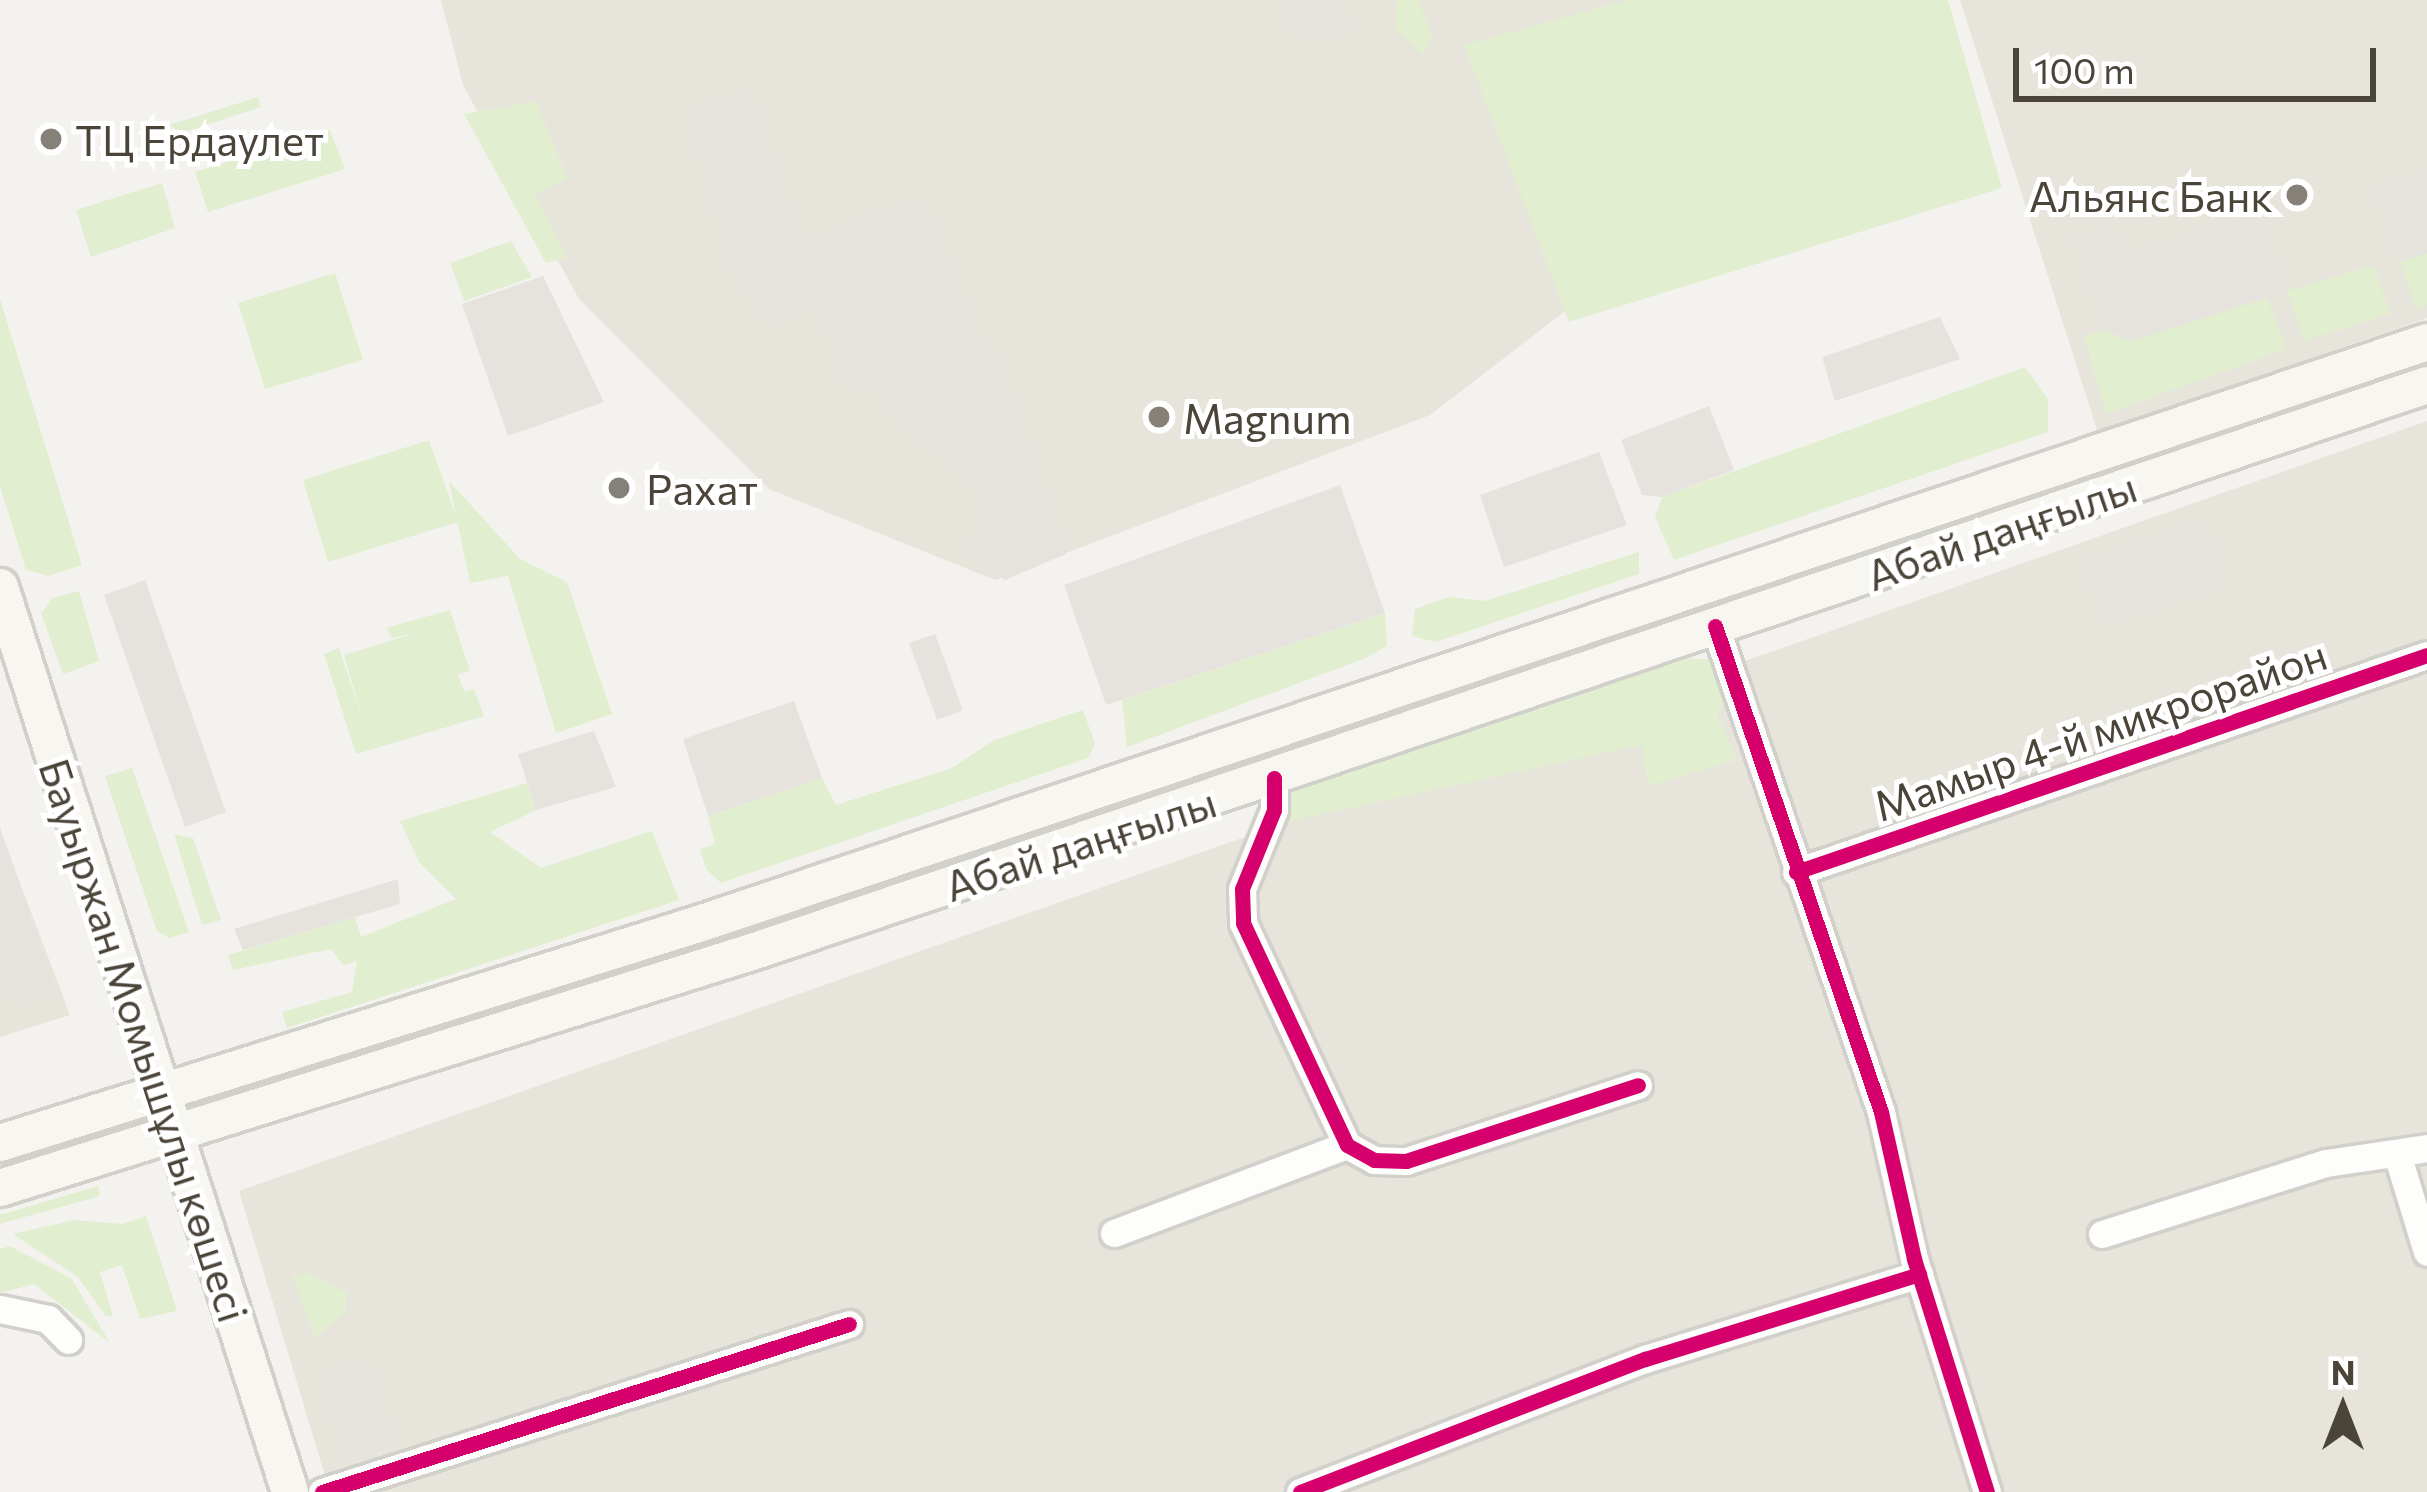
<!DOCTYPE html>
<meta charset="utf-8">
<style>
body{margin:0}
#map{position:relative;width:2427px;height:1492px;overflow:hidden;background:#f4f2ee;font-family:Commissioner,sans-serif}
div>[style]{position:absolute}
[style*='--x']{left:calc(var(--x)*1px);top:calc(var(--y)*1px);width:calc(var(--w)*1px);rotate:calc(var(--a)*1deg)}
.residential>*{inset:0;background:#e7e4dc}
.green>*{inset:0;background:#e1eecf}
.parking>*{inset:0;background:#e6e3df}
.roads{filter:drop-shadow(3px 0 #d2d0cb) drop-shadow(-3px 0 #d2d0cb) drop-shadow(0 3px #d2d0cb) drop-shadow(0 -3px #d2d0cb)}
.minor>*{height:27px;margin:-13.5px;padding:0 13.5px;transform-origin:13.5px;border-radius:13.5px;background:#fdfdfc}
.secondary>*{height:36px;margin:-18px;padding:0 18px;transform-origin:18px;border-radius:18px;background:#f7f6f1}
.cycleway>*{height:15px;margin:-7.5px;padding:0 7.5px;transform-origin:7.5px;border-radius:7.5px;background:#d6006c}
.dots>*{width:33px;height:33px;translate:-50% -50%;box-sizing:border-box;border:6px solid #fff;border-radius:50%}
span{translate:-50% -50%;white-space:nowrap;text-align:center;line-height:1.15;-webkit-text-stroke:10px #fff;paint-order:stroke}
.poi-label{font-size:42px;color:#4b4439}
.left{translate:0 -50%;text-align:left}
.right{translate:-100% -50%;text-align:right}
.street-label{font-size:42px;color:#4b4439}
.north{position:absolute;left:2283px;top:1348px;width:120px;height:120px;-webkit-text-stroke:9px #fff;paint-order:stroke;rotate:0deg;font-size:33px;font-weight:700;line-height:48px;text-align:center;color:#4b4439}
.north::after{content:'';display:block;margin:auto;width:42px;height:54px;background:#4b4439;clip-path:polygon(50% 0,100% 100%,50% 72%,0 100%)}
.scale{position:absolute;left:2013px;top:48px;width:363px;height:54px;box-sizing:border-box;border:6px solid #4b4439;border-top:0;padding-left:15px;font-size:36px;line-height:42px;white-space:nowrap;color:#4b4439;-webkit-text-stroke:9px #fff;paint-order:stroke}
</style>
<div id="map">
<div class="residential">
<i style="clip-path:polygon(441px 0,1758px 0,1611px 276px,1430px 415px,995px 580px,769px 489px,579px 299px,463px 85px)"></i>
<i style="clip-path:polygon(1960px 0,2427px 0,2427px 318px,2098px 433px)"></i>
<i style="clip-path:polygon(2427px 421px,2427px 1492px,330px 1492px,239px 1191px)"></i>
<i style="clip-path:polygon(0 830px,70px 1015px,0 1037px)"></i>
</div>
<div class="green">
<i style="clip-path:polygon(1397px 0,1418px 0,1432px 35px,1423px 55px,1395px 27px)"></i>
<i style="clip-path:polygon(1628px 0,1948px 0,2002px 188px,1569px 322px,1464px 45px)"></i>
<i style="clip-path:polygon(258px 97px,261px 107px,182px 133px,169px 125px)"></i>
<i style="clip-path:polygon(536px 101px,567px 178px,535px 194px,567px 257px,546px 263px,464px 114px)"></i>
<i style="clip-path:polygon(330px 130px,345px 169px,208px 212px,195px 172px)"></i>
<i style="clip-path:polygon(162px 183px,175px 228px,91px 257px,76px 210px)"></i>
<i style="clip-path:polygon(511px 241px,532px 277px,464px 301px,450px 263px)"></i>
<i style="clip-path:polygon(2427px 253px,2427px 305px,2416px 309px,2400px 262px)"></i>
<i style="clip-path:polygon(2374px 265px,2390px 314px,2304px 341px,2287px 291px)"></i>
<i style="clip-path:polygon(335px 273px,363px 360px,265px 389px,238px 303px)"></i>
<i style="clip-path:polygon(2267px 298px,2287px 349px,2106px 414px,2084px 336px,2109px 329px,2131px 341px)"></i>
<i style="clip-path:polygon(0 299px,82px 565px,48px 576px,26px 570px,0 486px)"></i>
<i style="clip-path:polygon(2025px 367px,2048px 399px,2048px 432px,1674px 560px,1655px 517px,1662px 497px)"></i>
<i style="clip-path:polygon(429px 440px,458px 522px,328px 562px,303px 480px)"></i>
<i style="clip-path:polygon(449px 481px,520px 559px,567px 582px,612px 714px,556px 733px,508px 576px,470px 583px)"></i>
<i style="clip-path:polygon(1639px 552px,1639px 574px,1436px 642px,1412px 636px,1415px 609px,1449px 597px,1485px 601px)"></i>
<i style="clip-path:polygon(79px 591px,99px 661px,63px 674px,41px 613px,53px 598px)"></i>
<i style="clip-path:polygon(450px 610px,470px 671px,458px 675px,464px 691px,474px 689px,484px 716px,356px 754px,324px 654px,339px 648px,364px 723px,344px 655px,415px 633px,392px 638px,386px 628px)"></i>
<i style="clip-path:polygon(1385px 613px,1387px 646px,1366px 658px,1127px 747px,1122px 700px)"></i>
<i style="clip-path:polygon(1648px 658px,1710px 659px,1725px 704px,1717px 714px,1737px 760px,1648px 786px,1642px 745px,1286px 822px,1292px 779px)"></i>
<i style="clip-path:polygon(1083px 710px,1095px 744px,1088px 758px,721px 883px,706px 869px,700px 849px,715px 844px,708px 816px,822px 778px,836px 805px,952px 768px,994px 740px)"></i>
<i style="clip-path:polygon(132px 768px,189px 932px,169px 938px,157px 931px,105px 776px)"></i>
<i style="clip-path:polygon(527px 783px,536px 810px,490px 832px,541px 868px,652px 831px,679px 900px,287px 1028px,282px 1012px,352px 992px,357px 961px,344px 965px,330px 949px,233px 970px,228px 955px,355px 917px,361px 937px,456px 899px,419px 862px,400px 821px)"></i>
<i style="clip-path:polygon(174px 834px,193px 838px,221px 920px,202px 925px)"></i>
<i style="clip-path:polygon(98px 1186px,100px 1196px,0 1224px,0 1215px)"></i>
<i style="clip-path:polygon(146px 1216px,177px 1311px,140px 1319px,122px 1265px,100px 1272px,113px 1316px,106px 1316px,78px 1277px,13px 1234px,74px 1220px,122px 1224px)"></i>
<i style="clip-path:polygon(10px 1246px,72px 1279px,110px 1343px,34px 1284px,0 1293px,0 1249px)"></i>
<i style="clip-path:polygon(309px 1273px,347px 1293px,345px 1312px,315px 1338px,292px 1276px)"></i>
</div>
<div class="parking">
<i style="clip-path:polygon(1280px 0,1340px 0,1353px 31px,1324px 39px,1292px 33px)"></i>
<i style="clip-path:polygon(751px 93px,800px 240px,924px 197px,982px 346px,848px 393px,821px 305px,770px 327px,733px 273px,687px 108px)"></i>
<i style="clip-path:polygon(2427px 171px,2427px 253px,2400px 262px,2374px 189px)"></i>
<i style="clip-path:polygon(2247px 216px,2260px 222px,2287px 291px,2131px 341px,2104px 330px,2074px 237px,2112px 226px,2123px 255px)"></i>
<i style="clip-path:polygon(543px 276px,604px 402px,508px 436px,462px 304px)"></i>
<i style="clip-path:polygon(1940px 317px,1960px 359px,1835px 401px,1822px 357px)"></i>
<i style="clip-path:polygon(995px 347px,1066px 554px,1005px 580px,965px 555px,987px 497px,893px 419px,875px 389px)"></i>
<i style="clip-path:polygon(1709px 406px,1734px 470px,1662px 497px,1642px 495px,1621px 440px)"></i>
<i style="clip-path:polygon(1599px 452px,1627px 525px,1504px 567px,1480px 495px)"></i>
<i style="clip-path:polygon(1340px 485px,1385px 613px,1106px 705px,1064px 585px)"></i>
<i style="clip-path:polygon(2205px 519px,2226px 585px,2103px 625px,2082px 559px)"></i>
<i style="clip-path:polygon(145px 580px,226px 812px,185px 827px,104px 595px)"></i>
<i style="clip-path:polygon(935px 634px,963px 710px,937px 720px,909px 643px)"></i>
<i style="clip-path:polygon(794px 701px,822px 778px,708px 816px,683px 739px)"></i>
<i style="clip-path:polygon(594px 731px,616px 787px,536px 810px,518px 754px)"></i>
<i style="clip-path:polygon(0 827px,56px 992px,16px 1004px,0 958px)"></i>
<i style="clip-path:polygon(398px 879px,400px 904px,243px 950px,234px 929px)"></i>
<i style="clip-path:polygon(366px 1358px,396px 1447px,344px 1461px,318px 1378px)"></i>
</div>
<div class="roads">
<div class="minor">
<i style="--x:1715;--y:626;--w:514;--a:71.14"></i>
<i style="--x:1881;--y:1112;--w:151;--a:77.3"></i>
<i style="--x:1914;--y:1259;--w:244;--a:72.6"></i>
<i style="--x:1274;--y:778;--w:32;--a:90"></i>
<i style="--x:1274;--y:810;--w:85;--a:112.1"></i>
<i style="--x:1242;--y:889;--w:34;--a:88"></i>
<i style="--x:1243;--y:923;--w:245;--a:64.9"></i>
<i style="--x:1347;--y:1145;--w:31;--a:29"></i>
<i style="--x:1374;--y:1160;--w:32;--a:2"></i>
<i style="--x:1406;--y:1161;--w:244;--a:-18.1"></i>
<i style="--x:1796;--y:872;--w:667;--a:-18.98"></i>
<i style="--x:2398;--y:1157;--w:99;--a:73"></i>
<i style="--x:1114;--y:1233;--w:249;--a:-20.7"></i>
<i style="--x:2102;--y:1234;--w:235;--a:-17.6"></i>
<i style="--x:2326;--y:1163;--w:102;--a:-8.4"></i>
<i style="--x:0;--y:1309;--w:49;--a:11.8"></i>
<i style="--x:48;--y:1319;--w:29;--a:46"></i>
<i style="--x:322;--y:1492;--w:553;--a:-17.68"></i>
<i style="--x:1300;--y:1492;--w:370;--a:-21.1"></i>
<i style="--x:1645;--y:1359;--w:287;--a:-17.2"></i>
</div>
<div class="secondary">
<i style="--x:0;--y:587;--w:950;--a:72.23"></i>
<i style="--x:0;--y:1143;--w:742;--a:-17.41"></i>
<i style="--x:708;--y:921;--w:1814;--a:-18.61"></i>
<i style="--x:0;--y:1188;--w:794;--a:-17.43"></i>
<i style="--x:758;--y:950;--w:1762;--a:-18.7"></i>
</div>
</div>
<div class="cycleway">
<i style="--x:1715;--y:626;--w:514;--a:71.14"></i>
<i style="--x:1881;--y:1112;--w:151;--a:77.3"></i>
<i style="--x:1914;--y:1259;--w:244;--a:72.6"></i>
<i style="--x:1274;--y:778;--w:32;--a:90"></i>
<i style="--x:1274;--y:810;--w:85;--a:112.1"></i>
<i style="--x:1242;--y:889;--w:34;--a:88"></i>
<i style="--x:1243;--y:923;--w:245;--a:64.9"></i>
<i style="--x:1347;--y:1145;--w:31;--a:29"></i>
<i style="--x:1374;--y:1160;--w:32;--a:2"></i>
<i style="--x:1406;--y:1161;--w:244;--a:-18.1"></i>
<i style="--x:1796;--y:872;--w:667;--a:-18.98"></i>
<i style="--x:322;--y:1492;--w:553;--a:-17.68"></i>
<i style="--x:1300;--y:1492;--w:370;--a:-21.1"></i>
<i style="--x:1645;--y:1359;--w:287;--a:-17.2"></i>
</div>
<div class="dots">
<i style="left:51px;top:139px;background:#868178"></i>
<i style="left:2297px;top:195px;background:#868178"></i>
<i style="left:1159px;top:417px;background:#868178"></i>
<i style="left:619px;top:488px;background:#868178"></i>
</div>
<div class="poi-label">
<span class="left" style="left:75px;top:139px">ТЦ Ердаулет</span>
<span class="right" style="left:2273px;top:195px">Альянс Банк</span>
<span class="left" style="left:1183px;top:417px">Magnum</span>
<span class="left" style="left:646px;top:488px">Рахат</span>
</div>
<div class="street-label">
<span style="left:2001px;top:530px;rotate:-19deg">Абай даңғылы</span>
<span style="left:2100px;top:729px;rotate:-19deg">Мамыр 4-й микрорайон</span>
<span style="left:1080px;top:843px;rotate:-18deg">Абай даңғылы</span>
<span style="left:145px;top:1040px;rotate:72deg">Бауыржан Момышұлы көшесі</span>
</div>
<div class="north">N</div>
<div class="scale">100 m</div>
</div>
